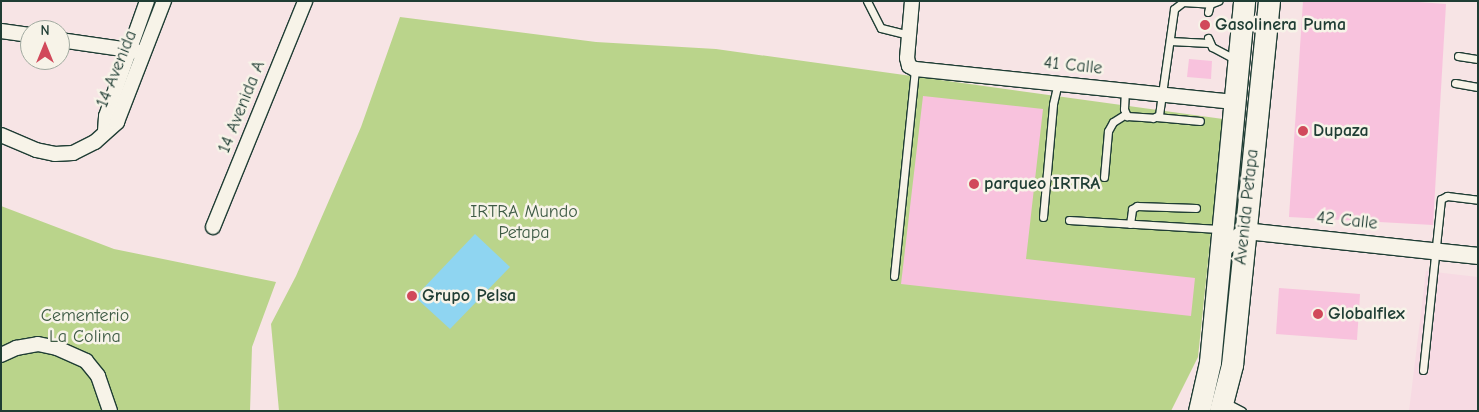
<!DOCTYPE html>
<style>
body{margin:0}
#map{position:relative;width:1479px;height:412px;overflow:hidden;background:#f7e4e5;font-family:"Comic Neue",sans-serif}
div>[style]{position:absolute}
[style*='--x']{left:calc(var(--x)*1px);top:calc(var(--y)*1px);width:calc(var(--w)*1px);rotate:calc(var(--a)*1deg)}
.built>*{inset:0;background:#f7dae3}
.green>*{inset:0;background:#bad48b}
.water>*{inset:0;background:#8fd5f1}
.building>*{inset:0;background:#f8c2dd}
.roads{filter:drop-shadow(1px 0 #1f3d34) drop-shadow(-1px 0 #1f3d34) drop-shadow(0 1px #1f3d34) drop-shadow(0 -1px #1f3d34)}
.service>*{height:7px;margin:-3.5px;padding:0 3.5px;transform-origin:3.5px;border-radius:3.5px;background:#f7f3e8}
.minor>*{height:14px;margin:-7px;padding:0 7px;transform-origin:7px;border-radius:7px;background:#f7f3e8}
.tertiary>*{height:16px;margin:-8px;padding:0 8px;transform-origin:8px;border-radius:8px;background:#f7f3e8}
.primary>*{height:21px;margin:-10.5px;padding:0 10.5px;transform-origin:10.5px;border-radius:10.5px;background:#f7f3e8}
.dots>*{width:14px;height:14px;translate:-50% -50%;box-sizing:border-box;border:2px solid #f7f3e8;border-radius:50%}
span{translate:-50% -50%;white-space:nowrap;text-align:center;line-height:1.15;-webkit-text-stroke:5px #f7f3e8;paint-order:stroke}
.poi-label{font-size:18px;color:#1f3d34;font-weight:700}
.left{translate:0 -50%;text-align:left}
.street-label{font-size:18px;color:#1f3d34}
.park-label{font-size:18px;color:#3e5b45}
.frame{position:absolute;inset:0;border:2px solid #1f3d34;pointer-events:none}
.north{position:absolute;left:20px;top:20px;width:50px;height:50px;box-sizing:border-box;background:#f7f3e8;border:1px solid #a1aaa0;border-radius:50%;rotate:0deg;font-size:14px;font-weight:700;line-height:20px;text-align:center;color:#1f3d34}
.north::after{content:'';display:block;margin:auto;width:18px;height:22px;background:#d1495b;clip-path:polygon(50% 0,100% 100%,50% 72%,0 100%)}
</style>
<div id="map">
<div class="built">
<i style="clip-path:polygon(1426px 271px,1478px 277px,1478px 411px,1409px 411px)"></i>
</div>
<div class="green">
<i style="clip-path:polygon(400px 17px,596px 42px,716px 49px,1223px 119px,1198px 357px,1171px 411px,279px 411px,271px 324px,296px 276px,361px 127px)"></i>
<i style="clip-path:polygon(1px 206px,114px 249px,276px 282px,252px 347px,250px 411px,1px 411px)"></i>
</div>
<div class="water">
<i style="clip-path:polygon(475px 234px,510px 267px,450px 329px,415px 297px)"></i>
</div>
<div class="building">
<i style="clip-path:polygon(1303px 1px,1405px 1px,1446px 4px,1433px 225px,1289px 217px)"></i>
<i style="clip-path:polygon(1189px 59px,1212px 61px,1211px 79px,1187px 77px)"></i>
<i style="clip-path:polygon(923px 96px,1043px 109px,1026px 259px,1195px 278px,1191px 316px,901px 284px)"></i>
<i style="clip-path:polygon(1279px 288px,1360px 294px,1357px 340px,1276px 334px)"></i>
</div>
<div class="roads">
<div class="service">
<i style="--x:867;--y:1;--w:30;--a:63"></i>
<i style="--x:881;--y:28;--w:29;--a:14"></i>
<i style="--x:1208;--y:12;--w:8;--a:-76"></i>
<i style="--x:1210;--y:4;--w:9;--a:-21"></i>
<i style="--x:1208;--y:38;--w:10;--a:66"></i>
<i style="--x:1212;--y:47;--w:27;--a:28"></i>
<i style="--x:1170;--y:41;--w:39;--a:3"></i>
<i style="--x:1458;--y:56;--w:20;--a:9"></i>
<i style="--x:1455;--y:83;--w:23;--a:10"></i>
<i style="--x:1125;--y:90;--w:19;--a:93"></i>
<i style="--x:1124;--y:109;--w:8;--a:67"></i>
<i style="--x:1127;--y:116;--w:26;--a:4"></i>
<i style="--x:1153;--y:118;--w:7;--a:-27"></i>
<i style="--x:1159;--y:115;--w:107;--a:-81.9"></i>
<i style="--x:1174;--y:9;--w:11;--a:-38"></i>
<i style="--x:1183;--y:2;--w:27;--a:4"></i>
<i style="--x:1156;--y:117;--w:44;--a:5.2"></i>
<i style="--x:1104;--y:177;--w:46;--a:-85"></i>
<i style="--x:1108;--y:131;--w:10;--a:-61"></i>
<i style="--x:1113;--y:122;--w:15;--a:-32"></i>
<i style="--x:1043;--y:217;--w:113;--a:-84.9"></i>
<i style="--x:1053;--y:104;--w:22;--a:-77"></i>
<i style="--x:1069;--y:220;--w:150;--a:3.4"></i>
<i style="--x:1130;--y:224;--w:15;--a:-82"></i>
<i style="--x:1132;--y:209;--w:6;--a:-31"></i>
<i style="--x:1137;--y:206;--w:59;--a:1.9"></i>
<i style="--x:894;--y:276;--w:208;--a:-84.2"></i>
<i style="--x:1423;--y:370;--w:172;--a:-84"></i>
<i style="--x:1441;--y:199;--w:7;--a:-27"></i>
<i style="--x:1447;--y:196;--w:31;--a:7"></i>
<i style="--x:1225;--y:402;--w:19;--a:28"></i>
</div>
<div class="minor">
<i style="--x:912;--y:1;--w:57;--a:95"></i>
<i style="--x:907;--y:58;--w:8;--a:76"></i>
<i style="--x:909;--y:66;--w:7;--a:27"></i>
<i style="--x:915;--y:69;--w:321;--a:5.9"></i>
<i style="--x:1;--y:31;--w:29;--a:8"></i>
<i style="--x:60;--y:40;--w:77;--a:8.2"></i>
<i style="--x:105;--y:131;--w:15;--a:-86"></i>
<i style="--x:106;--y:116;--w:122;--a:-70.4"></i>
<i style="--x:1;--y:135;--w:38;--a:23"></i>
<i style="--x:36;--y:150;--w:19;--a:12"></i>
<i style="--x:55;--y:154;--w:18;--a:-3"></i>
<i style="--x:73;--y:153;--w:25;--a:-27"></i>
<i style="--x:95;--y:142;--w:30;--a:-42"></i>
<i style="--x:117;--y:122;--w:130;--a:-68.8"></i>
<i style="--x:213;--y:227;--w:244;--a:-67.8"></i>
<i style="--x:1;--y:355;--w:17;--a:-25"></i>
<i style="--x:16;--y:348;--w:22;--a:-10"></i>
<i style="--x:38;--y:344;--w:19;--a:12"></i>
<i style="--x:57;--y:348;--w:32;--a:24"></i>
<i style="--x:86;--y:361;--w:19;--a:51"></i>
<i style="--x:98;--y:376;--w:37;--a:71"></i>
</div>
<div class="tertiary">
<i style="--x:1220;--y:252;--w:33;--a:-40"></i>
<i style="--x:1245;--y:231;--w:234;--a:6.1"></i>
</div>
<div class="primary">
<i style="--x:1199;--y:411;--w:50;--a:-77.3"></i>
<i style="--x:1210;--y:362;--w:363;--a:-84.6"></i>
<i style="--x:1220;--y:411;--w:48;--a:-75.4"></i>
<i style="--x:1232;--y:365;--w:366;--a:-84.2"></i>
</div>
</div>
<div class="dots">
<i style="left:1205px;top:25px;background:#d1495b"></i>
<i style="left:1303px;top:131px;background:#d1495b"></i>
<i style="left:974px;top:184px;background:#d1495b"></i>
<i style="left:412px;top:296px;background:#d1495b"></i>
<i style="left:1318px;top:314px;background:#d1495b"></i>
</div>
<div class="poi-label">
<span class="left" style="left:1215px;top:25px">Gasolinera Puma</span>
<span class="left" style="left:1313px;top:131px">Dupaza</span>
<span class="left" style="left:984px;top:184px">parqueo IRTRA</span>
<span class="left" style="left:422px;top:296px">Grupo Pelsa</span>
<span class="left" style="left:1328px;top:314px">Globalflex</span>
</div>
<div class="street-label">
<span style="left:1073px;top:66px;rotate:6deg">41 Calle</span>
<span style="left:117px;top:69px;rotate:-68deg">14 Avenida</span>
<span style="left:242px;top:107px;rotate:-68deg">14 Avenida A</span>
<span style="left:1247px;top:207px;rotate:-84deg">Avenida Petapa</span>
<span style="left:1347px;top:221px;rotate:6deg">42 Calle</span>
</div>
<div class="park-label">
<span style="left:524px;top:223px">IRTRA Mundo<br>Petapa</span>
<span style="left:85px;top:327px">Cementerio<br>La Colina</span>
</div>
<div class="frame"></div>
<div class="north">N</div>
</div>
